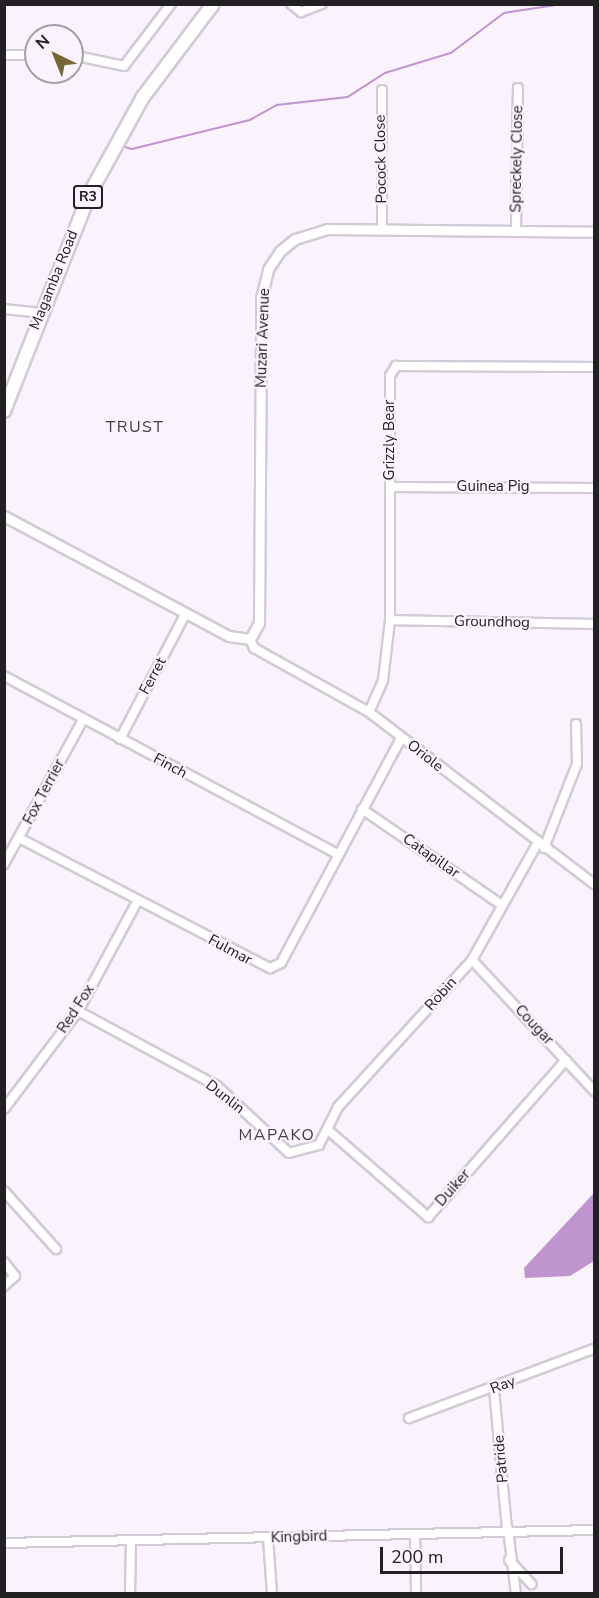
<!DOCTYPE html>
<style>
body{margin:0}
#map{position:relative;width:599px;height:1598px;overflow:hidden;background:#faf3fd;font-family:"Nunito Sans",sans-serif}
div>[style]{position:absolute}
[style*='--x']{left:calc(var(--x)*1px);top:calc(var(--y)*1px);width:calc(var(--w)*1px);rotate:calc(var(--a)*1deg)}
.water>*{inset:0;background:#bf94cf}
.stream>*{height:1.5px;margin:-0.75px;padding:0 0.75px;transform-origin:0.75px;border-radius:0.75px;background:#bf94cf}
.roads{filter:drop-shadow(2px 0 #d2cbd5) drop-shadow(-2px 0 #d2cbd5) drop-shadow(0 2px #d2cbd5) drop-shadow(0 -2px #d2cbd5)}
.minor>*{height:8px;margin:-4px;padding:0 4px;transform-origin:4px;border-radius:4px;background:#fff}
.tertiary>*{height:9px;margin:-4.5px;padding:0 4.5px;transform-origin:4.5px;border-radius:4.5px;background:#fff}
.trunk>*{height:12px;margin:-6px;padding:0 6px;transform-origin:6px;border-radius:6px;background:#fff}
span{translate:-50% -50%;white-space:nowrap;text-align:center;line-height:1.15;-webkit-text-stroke:4.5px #faf3fd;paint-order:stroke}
.shield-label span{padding:2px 4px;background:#faf3fd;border:2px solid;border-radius:4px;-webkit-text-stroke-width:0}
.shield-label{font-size:14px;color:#222023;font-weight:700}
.street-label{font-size:15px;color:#222023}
.neighbourhood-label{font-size:16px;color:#413b43;letter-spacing:1.5px}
.frame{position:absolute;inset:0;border:6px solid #222023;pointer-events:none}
.north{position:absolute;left:24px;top:24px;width:60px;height:60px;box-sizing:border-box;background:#faf3fd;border:2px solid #a49fa6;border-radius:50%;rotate:317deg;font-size:16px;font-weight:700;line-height:24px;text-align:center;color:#222023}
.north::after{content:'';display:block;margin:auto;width:21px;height:27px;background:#766634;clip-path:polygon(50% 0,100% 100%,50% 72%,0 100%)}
.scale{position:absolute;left:380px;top:1547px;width:183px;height:27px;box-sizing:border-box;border:3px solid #222023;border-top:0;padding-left:8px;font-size:18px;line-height:21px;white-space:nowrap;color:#222023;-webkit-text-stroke:4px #faf3fd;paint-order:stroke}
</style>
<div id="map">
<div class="water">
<i style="clip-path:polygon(594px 1193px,594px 1261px,570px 1276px,525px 1278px,524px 1268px)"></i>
</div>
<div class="stream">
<i style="--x:122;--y:146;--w:10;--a:17"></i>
<i style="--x:132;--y:149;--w:122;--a:-13.8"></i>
<i style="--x:250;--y:120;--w:31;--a:-29"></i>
<i style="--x:277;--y:105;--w:71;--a:-6.4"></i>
<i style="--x:348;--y:97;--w:44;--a:-33"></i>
<i style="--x:385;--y:73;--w:69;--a:-16.9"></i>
<i style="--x:451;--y:53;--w:66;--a:-37"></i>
<i style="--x:504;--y:13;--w:59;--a:-8.8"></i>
</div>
<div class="roads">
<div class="minor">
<i style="--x:291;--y:4;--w:13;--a:39"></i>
<i style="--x:301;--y:12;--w:22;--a:-21"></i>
<i style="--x:4;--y:55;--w:32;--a:0"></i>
<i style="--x:72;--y:55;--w:53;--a:11.9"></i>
<i style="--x:124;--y:66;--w:78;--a:-52.8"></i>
<i style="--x:382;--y:228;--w:138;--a:-90"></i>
<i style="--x:516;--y:229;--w:141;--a:-89.2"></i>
<i style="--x:4;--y:309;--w:37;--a:6"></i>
<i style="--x:391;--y:487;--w:203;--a:0.3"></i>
<i style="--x:390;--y:620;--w:204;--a:1.1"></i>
<i style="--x:250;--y:639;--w:10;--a:66"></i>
<i style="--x:254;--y:648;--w:132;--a:29.1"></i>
<i style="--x:369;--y:712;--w:283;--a:37.4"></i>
<i style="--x:4;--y:676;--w:378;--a:28.1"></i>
<i style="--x:369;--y:712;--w:35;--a:-66"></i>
<i style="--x:383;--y:680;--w:60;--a:-83.3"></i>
<i style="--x:390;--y:620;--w:244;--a:-90"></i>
<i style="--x:390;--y:376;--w:12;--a:-59"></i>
<i style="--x:396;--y:366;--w:198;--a:0.3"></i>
<i style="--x:120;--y:739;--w:142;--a:-62.4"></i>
<i style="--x:362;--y:809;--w:168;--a:34.5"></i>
<i style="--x:19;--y:838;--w:283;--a:27.4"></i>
<i style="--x:270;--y:968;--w:12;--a:-24"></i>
<i style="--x:281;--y:963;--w:255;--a:-61.9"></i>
<i style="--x:544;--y:848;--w:90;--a:-68.6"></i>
<i style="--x:577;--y:764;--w:40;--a:-91.4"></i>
<i style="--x:4;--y:864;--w:164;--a:-61.3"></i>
<i style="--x:472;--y:960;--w:179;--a:47"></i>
<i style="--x:78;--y:1011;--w:158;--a:28.3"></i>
<i style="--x:217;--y:1086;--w:98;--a:42.9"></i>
<i style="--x:289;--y:1153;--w:31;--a:-15"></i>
<i style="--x:319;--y:1145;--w:42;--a:-63.4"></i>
<i style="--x:338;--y:1107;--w:199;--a:-47.6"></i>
<i style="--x:472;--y:960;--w:133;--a:-60.7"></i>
<i style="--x:4;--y:1109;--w:123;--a:-52.9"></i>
<i style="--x:78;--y:1011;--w:124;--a:-61.6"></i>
<i style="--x:328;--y:1130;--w:133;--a:41"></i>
<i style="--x:428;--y:1217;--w:209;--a:-48.7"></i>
<i style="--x:4;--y:1191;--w:78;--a:48.1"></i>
<i style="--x:4;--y:1262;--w:18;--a:52"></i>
<i style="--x:15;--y:1276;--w:15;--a:138"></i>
<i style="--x:494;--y:1389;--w:142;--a:84.7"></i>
<i style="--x:409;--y:1418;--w:197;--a:-20.5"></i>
<i style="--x:508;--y:1529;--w:65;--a:83"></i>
<i style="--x:415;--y:1534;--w:60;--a:89"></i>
<i style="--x:268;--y:1538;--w:56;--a:85.9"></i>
<i style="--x:4;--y:1543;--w:590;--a:-1.26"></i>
<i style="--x:509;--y:1560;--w:33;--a:47"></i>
<i style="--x:130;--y:1594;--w:54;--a:-88.9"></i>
</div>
<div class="tertiary">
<i style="--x:4;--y:516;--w:255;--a:28.1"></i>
<i style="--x:229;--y:636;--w:21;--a:8"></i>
<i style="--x:250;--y:639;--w:18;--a:-61"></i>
<i style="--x:259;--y:623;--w:325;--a:-89.6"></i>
<i style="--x:261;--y:298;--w:30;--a:-76"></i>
<i style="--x:268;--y:269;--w:22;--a:-56"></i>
<i style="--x:280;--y:251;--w:19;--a:-39"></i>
<i style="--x:295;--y:239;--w:34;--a:-17"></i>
<i style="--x:327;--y:229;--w:267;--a:0.6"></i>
</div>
<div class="trunk">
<i style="--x:4;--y:411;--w:234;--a:-68.5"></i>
<i style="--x:90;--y:193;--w:110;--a:-61.1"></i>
<i style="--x:143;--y:97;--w:116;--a:-53"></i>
</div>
</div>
<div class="shield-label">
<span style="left:88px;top:197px">R3</span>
</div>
<div class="street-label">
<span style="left:381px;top:159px;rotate:-91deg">Pocock Close</span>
<span style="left:517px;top:159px;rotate:-89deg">Spreckely Close</span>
<span style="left:54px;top:280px;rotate:-68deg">Magamba Road</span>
<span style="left:263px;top:338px;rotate:-88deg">Muzari Avenue</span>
<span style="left:390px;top:440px;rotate:-90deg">Grizzly Bear</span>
<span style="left:493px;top:487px">Guinea Pig</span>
<span style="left:492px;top:622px;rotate:1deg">Groundhog</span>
<span style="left:153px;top:676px;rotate:-62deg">Ferret</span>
<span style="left:425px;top:756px;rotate:38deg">Oriole</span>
<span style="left:170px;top:766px;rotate:28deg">Finch</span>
<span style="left:44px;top:792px;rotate:-62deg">Fox Terrier</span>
<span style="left:431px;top:856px;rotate:35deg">Catapillar</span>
<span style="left:230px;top:950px;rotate:28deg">Fulmar</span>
<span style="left:441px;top:994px;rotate:-48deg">Robin</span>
<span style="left:76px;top:1009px;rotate:-57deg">Red Fox</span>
<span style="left:534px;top:1025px;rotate:47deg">Cougar</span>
<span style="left:225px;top:1097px;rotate:38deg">Dunlin</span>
<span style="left:453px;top:1188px;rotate:-48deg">Duiker</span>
<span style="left:503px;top:1385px;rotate:-21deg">Ray</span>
<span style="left:501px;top:1459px;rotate:-95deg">Patride</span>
<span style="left:299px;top:1537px;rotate:-2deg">Kingbird</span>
</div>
<div class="neighbourhood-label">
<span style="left:135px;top:427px">TRUST</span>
<span style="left:277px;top:1135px">MAPAKO</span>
</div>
<div class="frame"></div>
<div class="north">N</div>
<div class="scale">200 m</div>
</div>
